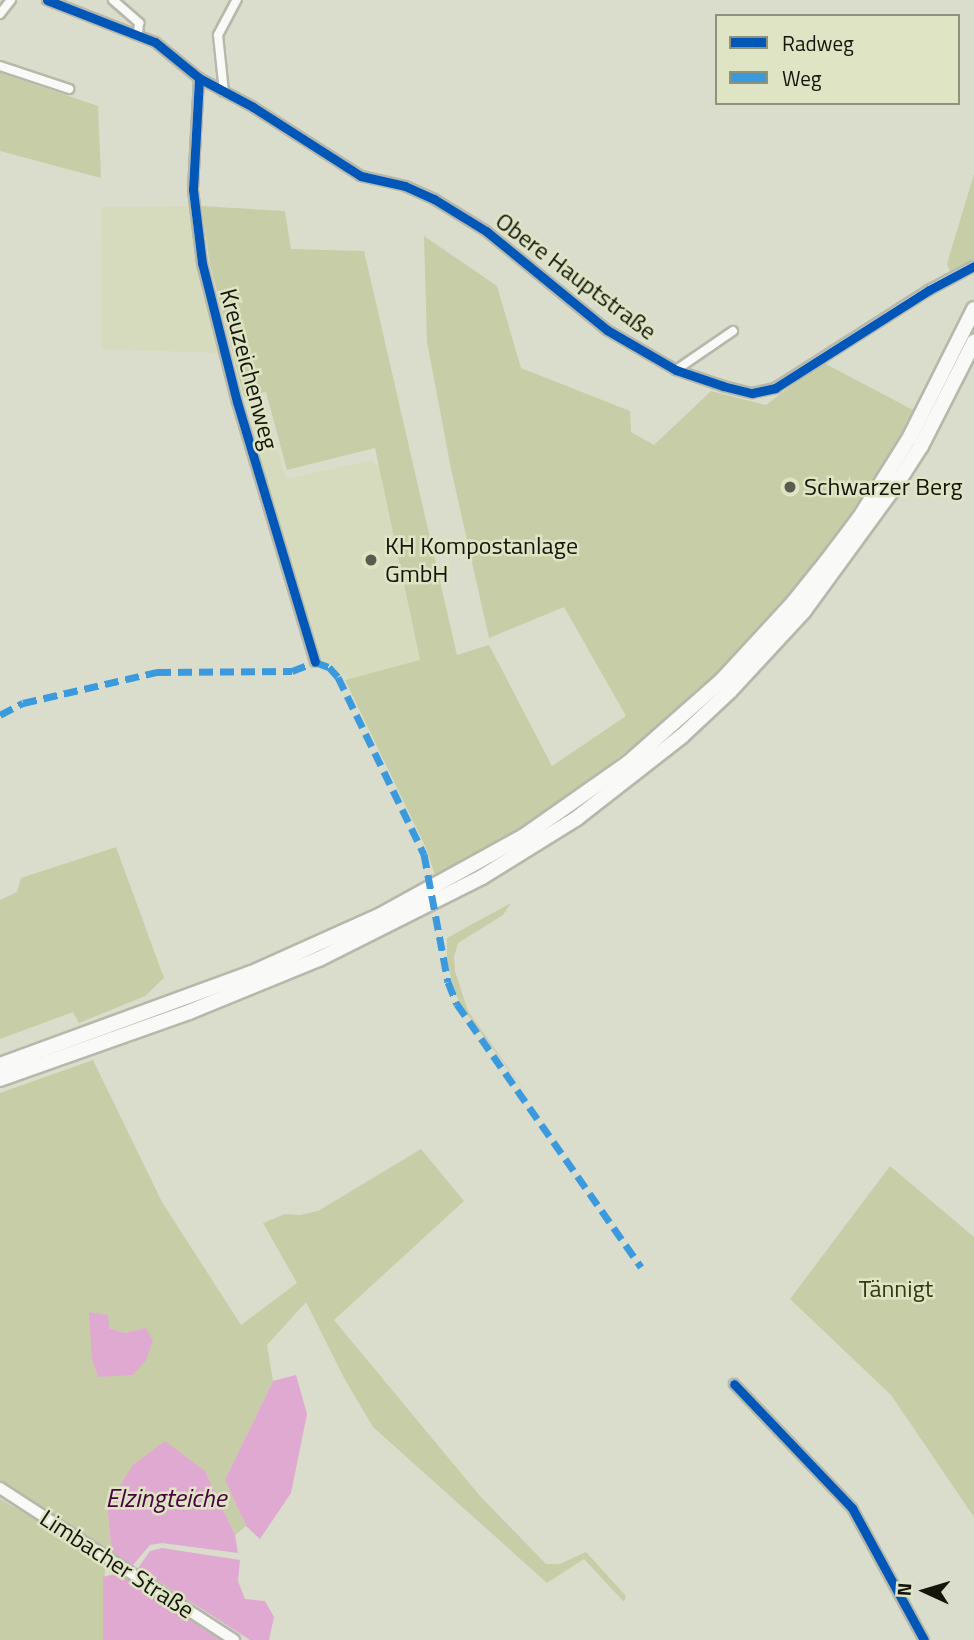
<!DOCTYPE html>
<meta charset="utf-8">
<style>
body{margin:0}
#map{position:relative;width:974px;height:1640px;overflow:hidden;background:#daddcb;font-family:"Titillium Web",sans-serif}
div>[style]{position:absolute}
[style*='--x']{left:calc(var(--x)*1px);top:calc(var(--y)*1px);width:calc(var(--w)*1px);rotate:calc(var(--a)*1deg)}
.built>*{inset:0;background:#d6dbbe}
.green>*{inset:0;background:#c7cea7}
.water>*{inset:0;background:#e0a9d1}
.roads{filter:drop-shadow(2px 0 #b6b8ab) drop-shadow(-2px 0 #b6b8ab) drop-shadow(0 2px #b6b8ab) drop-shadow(0 -2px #b6b8ab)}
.minor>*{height:8px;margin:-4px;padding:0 4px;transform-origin:4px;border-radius:4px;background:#f9faf7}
.secondary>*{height:10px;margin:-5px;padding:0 5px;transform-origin:5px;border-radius:5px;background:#f9faf7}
.motorway>*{height:14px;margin:-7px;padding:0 7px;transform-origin:7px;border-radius:7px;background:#f9faf7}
.quiet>*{height:7px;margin-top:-3.5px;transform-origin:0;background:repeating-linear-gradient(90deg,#3b9ade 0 14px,transparent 0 21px)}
.cycleway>*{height:9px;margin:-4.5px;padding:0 4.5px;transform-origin:4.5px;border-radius:4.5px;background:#0057b8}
.dots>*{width:19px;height:19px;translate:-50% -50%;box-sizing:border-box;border:4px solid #dee4c4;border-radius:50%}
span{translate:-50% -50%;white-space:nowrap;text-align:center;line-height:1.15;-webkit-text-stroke:5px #dee4c4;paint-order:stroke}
.street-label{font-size:24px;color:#14160b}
.poi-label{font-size:24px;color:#14160b}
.left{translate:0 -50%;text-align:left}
.park-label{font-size:24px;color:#34390f}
.water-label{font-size:26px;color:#4a0243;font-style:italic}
.legend{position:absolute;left:715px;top:14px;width:245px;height:91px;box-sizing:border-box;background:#dee4c4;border:2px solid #8d927a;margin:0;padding:9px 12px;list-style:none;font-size:21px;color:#14160b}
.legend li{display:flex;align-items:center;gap:14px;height:35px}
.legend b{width:35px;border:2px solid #8d927a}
.north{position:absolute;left:890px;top:1556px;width:70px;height:70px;-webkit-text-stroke:5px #dee4c4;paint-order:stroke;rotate:274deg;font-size:19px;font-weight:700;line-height:28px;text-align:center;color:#14160b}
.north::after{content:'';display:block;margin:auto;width:24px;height:32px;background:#14160b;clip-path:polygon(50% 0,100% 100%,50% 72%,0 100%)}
</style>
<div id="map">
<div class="built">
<i style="clip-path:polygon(191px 206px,198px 264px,219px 353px,102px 349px,101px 207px)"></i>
<i style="clip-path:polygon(268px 419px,286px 479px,372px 460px,379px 467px,420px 661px,349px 679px,347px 674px,342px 677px,317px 657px,250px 425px)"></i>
</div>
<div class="green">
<i style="clip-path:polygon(0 73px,98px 106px,101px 178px,0 151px)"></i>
<i style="clip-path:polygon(974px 174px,974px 259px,950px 272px,947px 264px)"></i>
<i style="clip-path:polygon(201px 206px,285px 211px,291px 249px,364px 251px,457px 655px,489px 645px,552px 766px,626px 716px,564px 607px,489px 638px,451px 469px,427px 342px,424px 236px,497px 286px,521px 368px,630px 411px,631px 432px,654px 445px,711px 391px,766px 405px,822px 362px,915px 411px,849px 517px,813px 566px,750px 640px,673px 715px,559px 803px,499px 841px,435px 875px,426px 848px,345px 680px,420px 660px,375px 448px,287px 470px,266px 392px,244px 397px,210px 265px)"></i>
<i style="clip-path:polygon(116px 847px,164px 978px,145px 996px,79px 1023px,73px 1012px,0 1039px,0 900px,17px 892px,21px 878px)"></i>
<i style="clip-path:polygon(511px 903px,503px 915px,458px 943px,454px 957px,455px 971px,468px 1011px,529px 1097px,464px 1010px,454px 991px,447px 960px,447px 938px)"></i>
<i style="clip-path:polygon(evenodd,93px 1060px,162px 1202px,241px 1325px,297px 1283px,263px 1223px,285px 1214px,300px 1215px,318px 1211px,421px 1149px,464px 1201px,334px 1320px,480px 1496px,546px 1564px,560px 1564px,586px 1552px,626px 1596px,624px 1602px,584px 1559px,547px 1583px,373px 1427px,344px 1378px,306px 1302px,267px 1345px,273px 1381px,225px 1480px,246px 1526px,235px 1535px,205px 1471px,107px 1506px,112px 1554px,0 1480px,0 1093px,93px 1060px,109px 1328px,125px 1333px,146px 1328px,92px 1359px,109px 1328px)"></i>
<i style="clip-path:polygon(890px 1166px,974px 1237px,974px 1517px,891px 1395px,790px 1299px)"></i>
<i style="clip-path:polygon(0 1499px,70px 1539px,88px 1557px,105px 1567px,103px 1640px,0 1640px)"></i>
</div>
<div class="water">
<i style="clip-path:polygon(89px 1312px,108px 1315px,109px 1328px,125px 1333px,146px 1328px,153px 1341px,146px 1360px,133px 1375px,98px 1377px,92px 1359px)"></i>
<i style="clip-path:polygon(296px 1375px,307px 1414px,291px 1493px,260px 1539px,246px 1526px,225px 1480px,273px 1381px)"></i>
<i style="clip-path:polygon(165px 1441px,205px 1471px,235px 1535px,238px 1553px,162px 1543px,150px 1545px,133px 1565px,112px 1553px,107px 1506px,133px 1465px)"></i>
<i style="clip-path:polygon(162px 1548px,240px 1560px,238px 1581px,245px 1599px,265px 1601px,274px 1617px,269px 1640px,250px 1640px,138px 1568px,150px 1551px)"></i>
<i style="clip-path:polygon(118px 1573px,220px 1640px,103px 1640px,103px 1577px)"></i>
</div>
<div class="roads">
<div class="minor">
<i style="--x:47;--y:0;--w:116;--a:21.3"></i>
<i style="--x:155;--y:42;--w:57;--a:39.3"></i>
<i style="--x:199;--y:78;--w:61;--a:28.2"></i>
<i style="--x:253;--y:107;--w:128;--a:32.6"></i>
<i style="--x:361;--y:176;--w:45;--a:12.8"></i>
<i style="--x:405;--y:186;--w:32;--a:24"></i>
<i style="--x:434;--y:199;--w:61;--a:31.6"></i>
<i style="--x:486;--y:231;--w:156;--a:39.3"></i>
<i style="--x:607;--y:330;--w:80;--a:30.1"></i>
<i style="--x:676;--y:370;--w:50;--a:18.8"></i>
<i style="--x:723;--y:386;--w:30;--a:14"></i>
<i style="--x:752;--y:393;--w:24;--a:-12"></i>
<i style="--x:775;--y:388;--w:183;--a:-32.5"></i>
<i style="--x:929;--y:290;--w:51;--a:-28.1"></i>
<i style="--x:113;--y:0;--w:35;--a:41"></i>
<i style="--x:139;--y:23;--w:11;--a:95"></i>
<i style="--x:0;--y:14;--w:18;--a:-52"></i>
<i style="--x:0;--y:66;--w:73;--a:18.4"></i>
<i style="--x:199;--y:78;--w:112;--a:93.1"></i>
<i style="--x:193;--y:190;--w:74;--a:83"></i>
<i style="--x:202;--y:263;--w:143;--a:75.9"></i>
<i style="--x:237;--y:402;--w:271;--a:73.3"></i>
<i style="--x:224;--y:92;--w:57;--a:-96"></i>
<i style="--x:218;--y:35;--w:40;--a:-62"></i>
<i style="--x:676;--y:370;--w:69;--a:-34.4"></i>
<i style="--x:734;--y:1384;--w:171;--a:46.4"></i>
<i style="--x:852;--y:1508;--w:150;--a:61.4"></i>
</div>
<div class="secondary">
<i style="--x:0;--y:1488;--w:279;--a:33"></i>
</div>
<div class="motorway">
<i style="--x:0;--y:1065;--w:268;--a:-20.1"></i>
<i style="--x:252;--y:973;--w:141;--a:-24.2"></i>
<i style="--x:381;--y:915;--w:163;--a:-28.9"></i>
<i style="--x:524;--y:836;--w:127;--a:-35.1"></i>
<i style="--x:628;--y:763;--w:125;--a:-41.4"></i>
<i style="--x:722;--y:680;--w:105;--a:-47.3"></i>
<i style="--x:793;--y:603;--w:53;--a:-51.2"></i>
<i style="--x:826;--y:562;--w:56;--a:-52.9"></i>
<i style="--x:860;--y:517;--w:94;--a:-58"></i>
<i style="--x:910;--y:437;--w:143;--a:-63.4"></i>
<i style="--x:0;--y:1079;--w:201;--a:-19.5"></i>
<i style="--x:189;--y:1012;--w:140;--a:-22.2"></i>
<i style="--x:319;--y:959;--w:182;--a:-26.7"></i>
<i style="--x:482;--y:877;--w:112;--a:-31.8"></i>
<i style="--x:577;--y:818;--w:133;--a:-38"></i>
<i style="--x:682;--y:736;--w:66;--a:-43.2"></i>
<i style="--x:730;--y:691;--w:109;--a:-47.2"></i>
<i style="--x:804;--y:611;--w:156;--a:-53.9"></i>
<i style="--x:896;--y:485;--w:46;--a:-57.3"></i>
<i style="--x:921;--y:446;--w:117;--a:-63"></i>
</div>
</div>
<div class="quiet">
<i style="--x:0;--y:715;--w:26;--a:-28"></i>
<i style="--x:23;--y:703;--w:138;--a:-13"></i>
<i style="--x:157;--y:672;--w:135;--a:-0.4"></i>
<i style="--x:292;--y:671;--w:25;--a:-21"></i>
<i style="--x:315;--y:662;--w:15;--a:20"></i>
<i style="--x:329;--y:667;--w:13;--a:48"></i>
<i style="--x:338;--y:677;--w:197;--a:64.1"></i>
<i style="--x:424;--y:854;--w:130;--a:79.4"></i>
<i style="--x:448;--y:982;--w:24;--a:68"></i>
<i style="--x:457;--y:1004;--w:321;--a:55"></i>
</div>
<div class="cycleway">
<i style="--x:47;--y:0;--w:116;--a:21.3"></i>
<i style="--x:155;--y:42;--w:57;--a:39.3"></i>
<i style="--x:199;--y:78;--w:61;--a:28.2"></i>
<i style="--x:253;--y:107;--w:128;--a:32.6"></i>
<i style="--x:361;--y:176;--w:45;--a:12.8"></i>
<i style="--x:405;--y:186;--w:32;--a:24"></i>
<i style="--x:434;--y:199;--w:61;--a:31.6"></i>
<i style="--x:486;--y:231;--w:156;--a:39.3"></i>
<i style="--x:607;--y:330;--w:80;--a:30.1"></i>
<i style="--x:676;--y:370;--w:50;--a:18.8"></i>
<i style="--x:723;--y:386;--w:30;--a:14"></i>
<i style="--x:752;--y:393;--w:24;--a:-12"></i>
<i style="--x:775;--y:388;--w:183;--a:-32.5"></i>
<i style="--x:929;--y:290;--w:51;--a:-28.1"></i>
<i style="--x:199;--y:78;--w:112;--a:93.1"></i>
<i style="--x:193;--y:190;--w:74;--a:83"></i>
<i style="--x:202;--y:263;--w:143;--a:75.9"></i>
<i style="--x:237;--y:402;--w:271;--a:73.3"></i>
<i style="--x:734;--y:1384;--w:171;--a:46.4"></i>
<i style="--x:852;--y:1508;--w:150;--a:61.4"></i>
</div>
<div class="dots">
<i style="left:790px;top:487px;background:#595c4e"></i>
<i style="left:371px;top:560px;background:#595c4e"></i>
</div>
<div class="street-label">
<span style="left:576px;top:276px;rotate:37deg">Obere Hauptstraße</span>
<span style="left:249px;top:369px;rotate:75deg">Kreuzeichenweg</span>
<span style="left:117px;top:1564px;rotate:33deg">Limbacher Straße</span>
</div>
<div class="poi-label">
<span class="left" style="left:804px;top:487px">Schwarzer Berg</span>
<span class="left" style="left:385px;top:560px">KH Kompostanlage<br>GmbH</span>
</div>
<div class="park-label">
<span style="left:896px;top:1289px">Tännigt</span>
</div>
<div class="water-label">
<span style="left:166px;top:1498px">Elzingteiche</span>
</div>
<ul class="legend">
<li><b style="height:9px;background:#0057b8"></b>Radweg</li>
<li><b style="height:9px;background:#3b9ade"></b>Weg</li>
</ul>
<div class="north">N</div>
</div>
